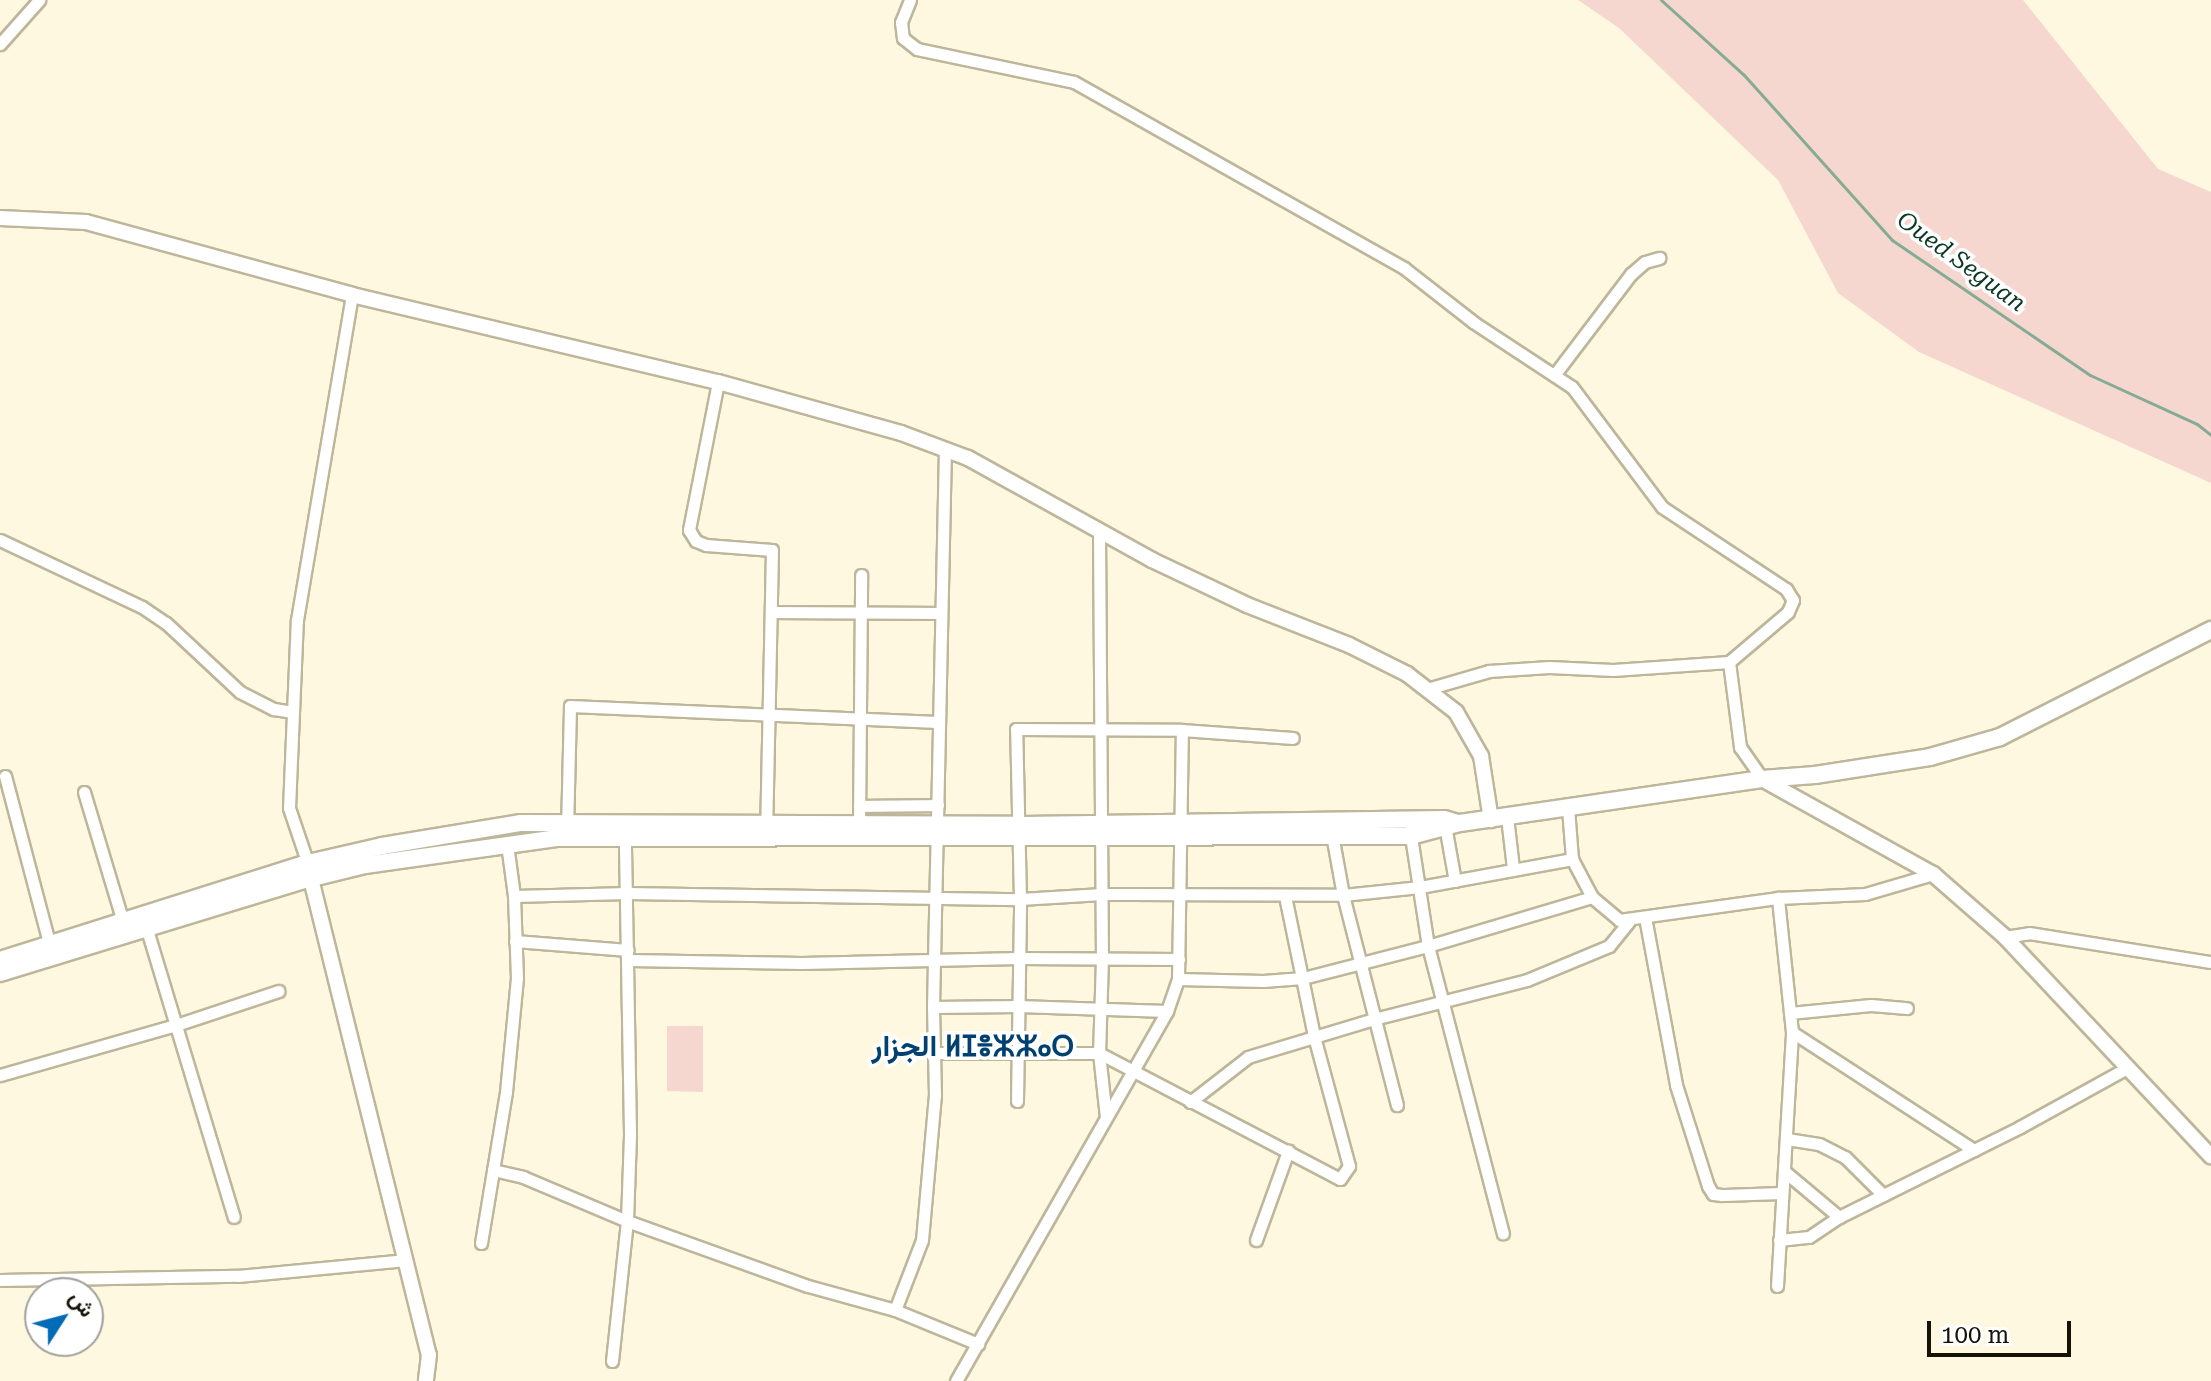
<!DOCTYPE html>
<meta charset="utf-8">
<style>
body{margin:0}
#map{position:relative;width:2211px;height:1381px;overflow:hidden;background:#fef8e0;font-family:"Roboto Serif",Vazirmatn,"Noto Sans Tifinagh",serif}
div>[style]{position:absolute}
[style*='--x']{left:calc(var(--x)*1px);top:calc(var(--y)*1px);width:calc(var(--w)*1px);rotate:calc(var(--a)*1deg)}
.green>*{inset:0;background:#f5d7cf}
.stream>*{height:3px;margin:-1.5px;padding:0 1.5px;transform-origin:1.5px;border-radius:1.5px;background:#86ab94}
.roads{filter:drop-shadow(2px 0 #bdb69a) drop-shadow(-2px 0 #bdb69a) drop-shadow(0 2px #bdb69a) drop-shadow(0 -2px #bdb69a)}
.minor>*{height:11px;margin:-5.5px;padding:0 5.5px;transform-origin:5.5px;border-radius:5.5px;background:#fff}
.tertiary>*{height:14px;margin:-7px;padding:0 7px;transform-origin:7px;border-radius:7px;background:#fff}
.secondary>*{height:16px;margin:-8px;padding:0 8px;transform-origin:8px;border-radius:8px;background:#fff}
span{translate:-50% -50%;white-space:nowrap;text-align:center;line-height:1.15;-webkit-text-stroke:7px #fff;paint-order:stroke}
.water-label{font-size:24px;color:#073821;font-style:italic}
.district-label{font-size:30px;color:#014070;font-weight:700}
.north{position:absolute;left:24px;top:1277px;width:80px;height:80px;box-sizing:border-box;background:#fff;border:2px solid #a1a19c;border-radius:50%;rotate:54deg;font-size:22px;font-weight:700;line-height:32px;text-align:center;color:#151308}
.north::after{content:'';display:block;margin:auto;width:28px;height:36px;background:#006bb6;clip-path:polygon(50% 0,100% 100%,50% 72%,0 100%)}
.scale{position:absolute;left:1927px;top:1321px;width:144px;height:36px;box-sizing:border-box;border:4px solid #151308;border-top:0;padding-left:10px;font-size:24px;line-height:28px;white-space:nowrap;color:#151308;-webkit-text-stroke:6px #fff;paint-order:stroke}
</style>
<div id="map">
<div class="green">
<i style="clip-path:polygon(1578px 0,2023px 0,2158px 169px,2211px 192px,2211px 483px,1919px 352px,1838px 293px,1778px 180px,1619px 28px)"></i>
<i style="clip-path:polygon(667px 1026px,703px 1026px,703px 1092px,667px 1091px)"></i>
</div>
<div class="stream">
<i style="--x:1661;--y:0;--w:112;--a:42.1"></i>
<i style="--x:1744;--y:75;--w:222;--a:48.1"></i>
<i style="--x:1892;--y:240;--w:240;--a:34.3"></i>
<i style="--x:2090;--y:375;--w:118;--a:24.6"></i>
<i style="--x:2197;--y:424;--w:18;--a:38"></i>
</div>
<div class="roads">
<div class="minor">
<i style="--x:910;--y:0;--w:24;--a:112"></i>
<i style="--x:901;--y:22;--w:16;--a:83"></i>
<i style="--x:903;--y:38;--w:18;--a:38"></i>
<i style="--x:917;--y:49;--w:160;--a:11.9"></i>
<i style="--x:1074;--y:82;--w:379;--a:29.4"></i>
<i style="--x:1404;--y:268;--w:88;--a:38"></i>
<i style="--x:1473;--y:322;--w:118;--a:33.3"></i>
<i style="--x:1572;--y:387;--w:150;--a:53.1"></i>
<i style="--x:1662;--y:507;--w:149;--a:33.5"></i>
<i style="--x:1786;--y:589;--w:13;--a:58"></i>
<i style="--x:1793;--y:600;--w:13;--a:113"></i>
<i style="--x:1788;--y:612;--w:77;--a:139.7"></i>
<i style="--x:1729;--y:662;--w:86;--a:82.6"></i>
<i style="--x:1740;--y:747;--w:39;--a:55"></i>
<i style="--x:0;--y:44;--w:59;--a:-48.4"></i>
<i style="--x:1555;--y:374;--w:126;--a:-52.8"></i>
<i style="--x:1631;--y:274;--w:18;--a:-41"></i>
<i style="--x:1645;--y:262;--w:15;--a:-16"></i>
<i style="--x:718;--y:382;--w:151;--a:101.1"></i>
<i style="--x:689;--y:530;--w:13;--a:58"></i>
<i style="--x:696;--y:541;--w:11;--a:22"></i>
<i style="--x:706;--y:545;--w:66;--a:4.3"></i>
<i style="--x:772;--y:550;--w:280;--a:91.2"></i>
<i style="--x:1099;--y:531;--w:428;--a:89.6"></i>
<i style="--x:1102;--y:959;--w:94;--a:91.8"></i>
<i style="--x:1099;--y:1053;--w:64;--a:83.8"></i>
<i style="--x:0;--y:540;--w:157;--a:25.3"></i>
<i style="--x:142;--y:607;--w:29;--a:34"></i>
<i style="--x:166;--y:623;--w:101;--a:43"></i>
<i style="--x:240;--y:692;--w:38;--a:27"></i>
<i style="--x:274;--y:709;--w:19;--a:9"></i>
<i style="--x:772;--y:612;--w:169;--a:0.3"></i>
<i style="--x:1427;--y:689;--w:65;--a:-16.2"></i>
<i style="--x:1489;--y:671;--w:60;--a:-3.8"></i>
<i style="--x:1549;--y:667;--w:64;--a:2.7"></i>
<i style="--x:1613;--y:670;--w:116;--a:-3.9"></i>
<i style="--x:5;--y:776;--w:180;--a:75.2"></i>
<i style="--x:84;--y:792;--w:136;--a:73.3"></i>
<i style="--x:859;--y:806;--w:79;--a:-0.7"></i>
<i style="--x:1568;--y:808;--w:51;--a:85.5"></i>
<i style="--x:1572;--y:859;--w:43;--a:62.2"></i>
<i style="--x:1592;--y:897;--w:35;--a:40"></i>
<i style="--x:1619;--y:920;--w:161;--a:-7.9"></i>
<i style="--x:1778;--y:898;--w:87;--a:-2.6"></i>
<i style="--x:1865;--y:894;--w:71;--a:-16.4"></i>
<i style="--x:1507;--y:817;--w:51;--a:83.3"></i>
<i style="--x:1444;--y:820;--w:62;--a:79.8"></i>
<i style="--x:859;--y:824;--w:249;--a:-89.5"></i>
<i style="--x:1331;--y:829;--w:67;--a:79.7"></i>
<i style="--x:1343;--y:895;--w:217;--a:75.6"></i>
<i style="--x:567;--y:830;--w:124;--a:-88.6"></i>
<i style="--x:570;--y:706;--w:368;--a:2.5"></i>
<i style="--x:1410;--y:830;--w:117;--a:81.2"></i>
<i style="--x:1428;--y:946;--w:297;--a:75.4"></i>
<i style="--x:507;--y:844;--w:52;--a:82.3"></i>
<i style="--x:514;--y:896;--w:113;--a:-1.5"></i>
<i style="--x:627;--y:893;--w:393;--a:0.9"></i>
<i style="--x:1020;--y:899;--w:82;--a:-3.5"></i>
<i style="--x:1102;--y:894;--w:241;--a:0.2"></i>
<i style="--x:1343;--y:895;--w:77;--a:-5.9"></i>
<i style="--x:1420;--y:887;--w:155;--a:-10.4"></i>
<i style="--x:309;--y:867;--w:62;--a:-108.7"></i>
<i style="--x:289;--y:808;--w:188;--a:-87.6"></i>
<i style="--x:297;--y:620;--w:330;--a:-80.4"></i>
<i style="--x:1645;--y:917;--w:171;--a:79.5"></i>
<i style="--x:1676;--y:1085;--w:106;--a:72.4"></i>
<i style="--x:1708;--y:1186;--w:9;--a:58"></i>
<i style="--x:1713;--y:1194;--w:9;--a:6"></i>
<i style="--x:1722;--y:1195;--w:60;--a:-1.9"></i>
<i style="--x:145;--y:923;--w:307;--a:73.2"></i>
<i style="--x:2005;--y:937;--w:24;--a:-9"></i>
<i style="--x:2029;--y:933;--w:184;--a:9.1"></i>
<i style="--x:515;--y:941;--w:113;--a:4.6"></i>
<i style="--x:629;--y:960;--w:173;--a:1"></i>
<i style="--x:802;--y:963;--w:216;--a:-1.3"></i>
<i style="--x:1018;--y:958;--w:161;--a:0.4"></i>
<i style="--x:1178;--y:979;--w:85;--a:1.3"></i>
<i style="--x:1263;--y:981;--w:40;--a:-4.3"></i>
<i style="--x:1303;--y:978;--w:129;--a:-14.4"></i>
<i style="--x:1428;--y:946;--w:171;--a:-16.6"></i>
<i style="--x:933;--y:1007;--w:85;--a:-0.7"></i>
<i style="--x:1018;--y:1006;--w:149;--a:1.9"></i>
<i style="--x:1790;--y:1013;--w:81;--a:-5.6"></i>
<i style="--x:1871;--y:1005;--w:36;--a:5"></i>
<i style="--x:1792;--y:1032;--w:217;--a:33"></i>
<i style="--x:935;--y:1053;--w:164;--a:0"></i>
<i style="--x:1099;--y:1053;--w:272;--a:27.6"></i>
<i style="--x:1340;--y:1179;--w:16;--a:-55"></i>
<i style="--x:1349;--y:1166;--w:135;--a:-105.1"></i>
<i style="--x:1314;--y:1036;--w:143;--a:-101.7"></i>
<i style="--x:0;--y:1075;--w:183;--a:-15.9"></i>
<i style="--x:176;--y:1025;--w:108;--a:-18.4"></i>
<i style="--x:1017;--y:1101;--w:202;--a:-89.1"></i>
<i style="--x:1020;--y:899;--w:170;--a:-91.3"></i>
<i style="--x:1016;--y:729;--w:166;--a:0.3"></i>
<i style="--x:1182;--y:730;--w:111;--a:4.1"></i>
<i style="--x:1190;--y:1102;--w:73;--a:-37.8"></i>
<i style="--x:1248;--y:1057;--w:132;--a:-16.8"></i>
<i style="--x:1374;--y:1019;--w:158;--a:-14.3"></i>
<i style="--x:1527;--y:980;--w:89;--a:-22.5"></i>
<i style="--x:1609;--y:946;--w:32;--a:-51"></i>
<i style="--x:1787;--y:1139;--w:32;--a:9"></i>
<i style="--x:1819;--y:1144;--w:29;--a:27"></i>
<i style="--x:1845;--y:1157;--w:54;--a:45"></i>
<i style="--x:493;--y:1170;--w:31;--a:13"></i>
<i style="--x:523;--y:1177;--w:113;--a:22.9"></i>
<i style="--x:627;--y:1221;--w:192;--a:19.8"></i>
<i style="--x:808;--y:1286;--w:90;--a:15.4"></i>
<i style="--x:895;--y:1310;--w:90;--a:22.3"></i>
<i style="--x:1784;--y:1171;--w:72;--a:39.9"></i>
<i style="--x:1256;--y:1240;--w:95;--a:-70.2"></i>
<i style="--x:1779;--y:1240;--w:30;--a:-6"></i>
<i style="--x:1809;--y:1237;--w:36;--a:-34"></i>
<i style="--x:1839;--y:1217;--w:202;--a:-26.4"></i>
<i style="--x:2020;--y:1127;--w:122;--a:-28.9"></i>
<i style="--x:481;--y:1243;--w:153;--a:-80.6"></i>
<i style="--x:506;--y:1092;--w:115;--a:-84.5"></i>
<i style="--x:517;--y:978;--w:82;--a:-92.1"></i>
<i style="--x:0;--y:1280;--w:238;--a:-1"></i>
<i style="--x:238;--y:1276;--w:169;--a:-5.4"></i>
<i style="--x:1777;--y:1286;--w:254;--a:-86.6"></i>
<i style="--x:1792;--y:1032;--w:135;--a:-96"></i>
<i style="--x:895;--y:1310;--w:75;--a:-68.9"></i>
<i style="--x:922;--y:1240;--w:146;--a:-84.9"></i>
<i style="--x:935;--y:1095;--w:88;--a:-91.3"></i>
<i style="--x:933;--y:1007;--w:558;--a:-88.77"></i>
<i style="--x:612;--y:1361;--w:141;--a:-83.9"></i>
<i style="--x:627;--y:1221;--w:88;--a:-88"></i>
<i style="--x:630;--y:1133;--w:298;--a:-91"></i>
<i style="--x:956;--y:1381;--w:426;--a:-60.3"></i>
<i style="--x:1167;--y:1011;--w:34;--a:-71"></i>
<i style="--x:1178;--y:979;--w:249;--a:-89.1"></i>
</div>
<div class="tertiary">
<i style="--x:0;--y:218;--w:86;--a:2.7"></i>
<i style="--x:86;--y:222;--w:276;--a:15.3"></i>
<i style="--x:352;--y:295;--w:376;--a:13.4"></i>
<i style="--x:718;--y:382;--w:190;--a:15.6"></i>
<i style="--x:901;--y:433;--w:72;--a:20.5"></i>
<i style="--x:968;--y:458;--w:210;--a:29"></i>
<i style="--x:1152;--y:560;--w:105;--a:25.3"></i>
<i style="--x:1247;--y:605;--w:110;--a:21.4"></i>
<i style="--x:1349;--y:645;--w:65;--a:26.6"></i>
<i style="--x:1407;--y:674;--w:62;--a:37.8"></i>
<i style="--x:1456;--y:712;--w:51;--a:60.4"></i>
<i style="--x:1481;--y:756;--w:65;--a:81.1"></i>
<i style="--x:1762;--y:779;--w:196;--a:29.1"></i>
<i style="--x:1933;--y:874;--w:96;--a:41.2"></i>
<i style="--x:2005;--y:937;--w:301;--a:46.8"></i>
<i style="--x:311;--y:879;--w:490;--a:76.1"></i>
<i style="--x:429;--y:1355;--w:26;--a:97"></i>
</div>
<div class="secondary">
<i style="--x:0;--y:960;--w:323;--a:-17.5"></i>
<i style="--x:308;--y:863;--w:76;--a:-12.9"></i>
<i style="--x:382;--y:846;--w:141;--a:-9.4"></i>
<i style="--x:521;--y:823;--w:497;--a:0.2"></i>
<i style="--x:1018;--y:825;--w:426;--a:-0.8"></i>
<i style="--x:1444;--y:819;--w:15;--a:16"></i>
<i style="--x:0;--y:973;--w:314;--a:-17"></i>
<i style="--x:300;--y:881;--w:67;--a:-13.8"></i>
<i style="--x:365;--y:865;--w:195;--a:-8"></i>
<i style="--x:558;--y:838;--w:853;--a:-0.13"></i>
<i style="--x:1411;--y:836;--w:51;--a:-14.9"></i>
<i style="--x:1460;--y:823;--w:305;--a:-8.3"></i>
<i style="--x:1762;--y:779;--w:53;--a:-4.3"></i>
<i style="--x:1815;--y:775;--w:116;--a:-8.9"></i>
<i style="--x:1930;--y:757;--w:73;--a:-15.9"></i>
<i style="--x:2000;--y:737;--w:237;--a:-26.9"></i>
</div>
</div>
<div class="water-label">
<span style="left:1961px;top:262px;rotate:36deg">Oued Seguan</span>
</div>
<div class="district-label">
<span style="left:973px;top:1046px">الجزار ⵍⵊⴻⵣⵣⴰⵔ</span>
</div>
<div class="north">ش</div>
<div class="scale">100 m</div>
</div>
